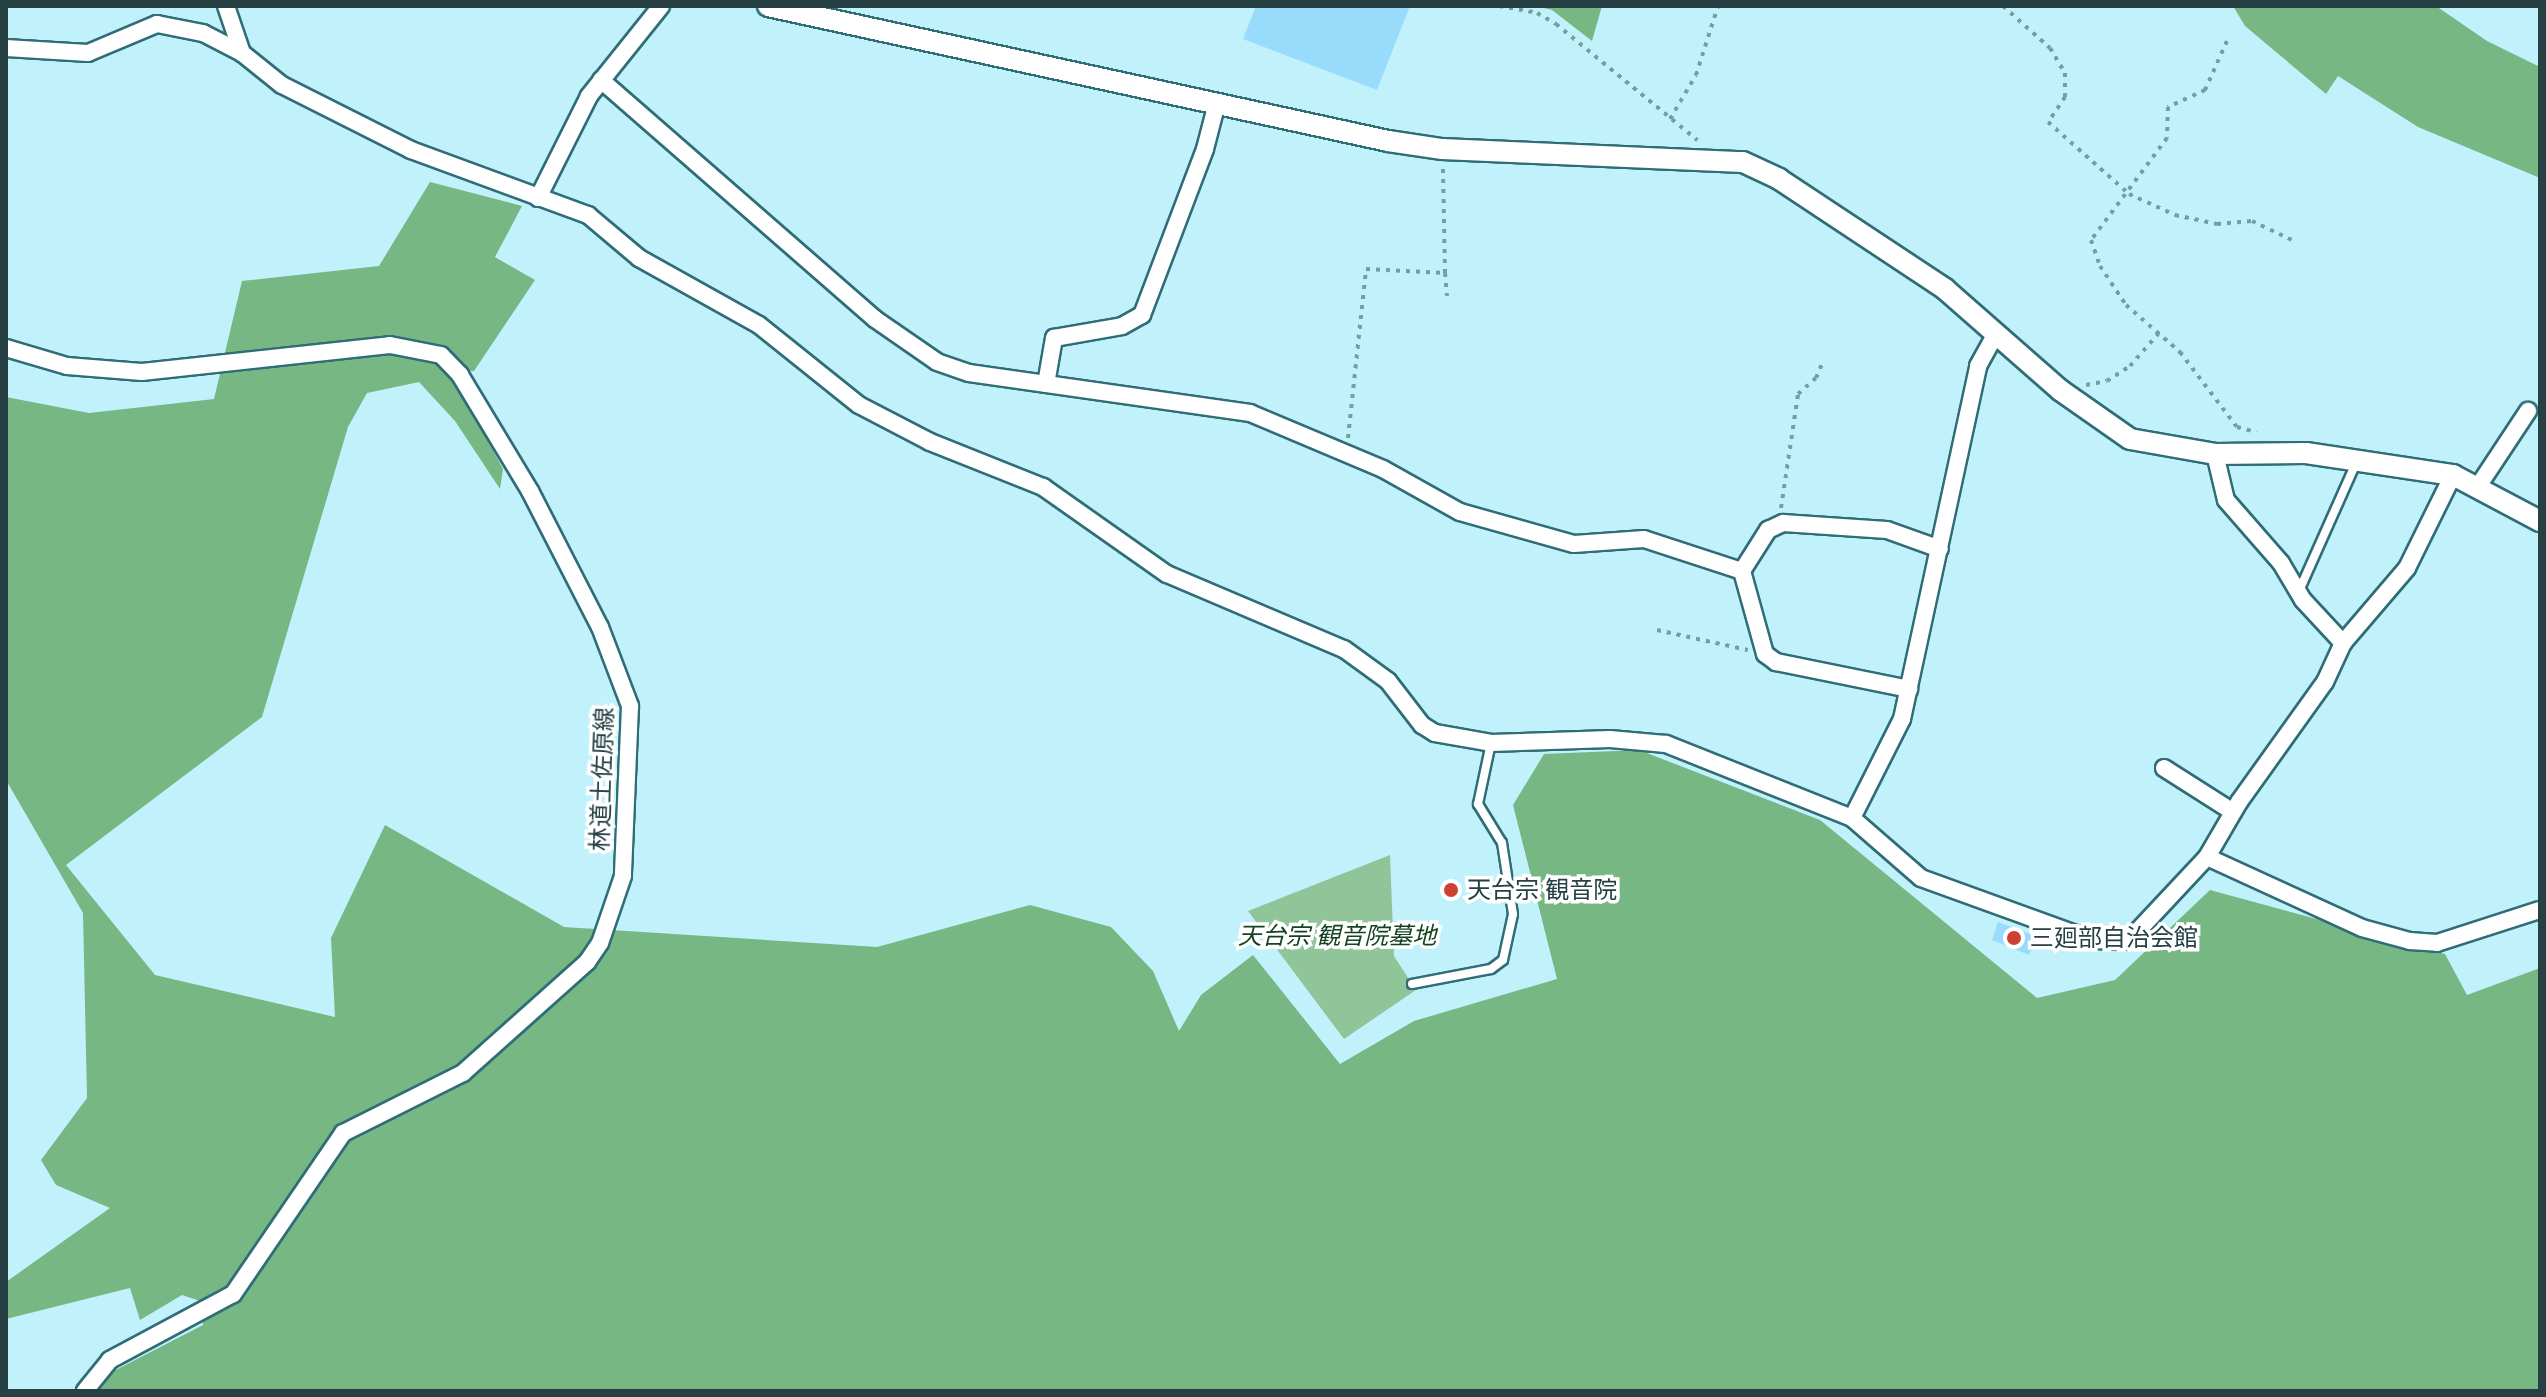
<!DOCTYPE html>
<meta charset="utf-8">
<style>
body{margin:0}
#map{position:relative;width:2546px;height:1397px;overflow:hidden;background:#c1f2fb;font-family:Lora,"Noto Sans JP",serif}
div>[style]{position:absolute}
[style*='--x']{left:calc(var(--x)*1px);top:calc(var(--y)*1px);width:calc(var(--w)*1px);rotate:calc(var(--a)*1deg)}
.green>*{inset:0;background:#90c59a}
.forest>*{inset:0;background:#76b783}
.building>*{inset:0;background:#99dbfb}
.path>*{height:4px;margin-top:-2px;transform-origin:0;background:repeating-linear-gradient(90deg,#779da3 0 4px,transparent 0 10px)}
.roads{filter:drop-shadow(2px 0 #2f6d77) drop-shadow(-2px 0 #2f6d77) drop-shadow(0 2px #2f6d77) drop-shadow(0 -2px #2f6d77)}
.service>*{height:8px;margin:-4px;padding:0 4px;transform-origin:4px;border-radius:4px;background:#fff}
.minor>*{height:16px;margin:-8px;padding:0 8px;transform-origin:8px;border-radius:8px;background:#fff}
.tertiary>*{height:20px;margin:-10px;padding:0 10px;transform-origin:10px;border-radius:10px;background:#fff}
.dots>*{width:22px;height:22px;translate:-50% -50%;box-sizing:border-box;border:4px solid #fff;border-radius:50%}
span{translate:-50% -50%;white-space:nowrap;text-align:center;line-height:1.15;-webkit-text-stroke:7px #fff;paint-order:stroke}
.street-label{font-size:24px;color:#264044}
.poi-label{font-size:24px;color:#264044}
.left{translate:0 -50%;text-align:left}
.park-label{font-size:24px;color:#134321;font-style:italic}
.frame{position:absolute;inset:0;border:8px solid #264044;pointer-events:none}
</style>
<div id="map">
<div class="green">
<i style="clip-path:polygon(1390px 855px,1394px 956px,1416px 990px,1344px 1039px,1248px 911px)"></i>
</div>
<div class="forest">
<i style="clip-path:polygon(1535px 6px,1602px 6px,1592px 41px,1552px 10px)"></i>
<i style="clip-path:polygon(2233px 6px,2436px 6px,2487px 41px,2540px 67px,2540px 178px,2418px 127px,2338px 76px,2326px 94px,2245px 26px)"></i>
<i style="clip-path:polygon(430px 182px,522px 206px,495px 257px,535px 280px,474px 371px,451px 372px,503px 469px,500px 489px,455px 421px,419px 382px,367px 393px,348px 427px,262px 717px,66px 865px,155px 975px,335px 1017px,331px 938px,385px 825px,564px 927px,877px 947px,1030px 905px,1111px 927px,1153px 971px,1179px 1031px,1201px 995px,1253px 955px,1340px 1064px,1414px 1021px,1557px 979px,1513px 805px,1544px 754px,1639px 750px,1820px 820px,2037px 998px,2115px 980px,2210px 890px,2445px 954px,2467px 995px,2540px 968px,2540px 1391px,75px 1391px,203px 1325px,200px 1301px,182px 1295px,140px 1320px,130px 1288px,6px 1319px,6px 1282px,110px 1208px,56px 1185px,41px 1160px,87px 1098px,83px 913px,6px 780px,6px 397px,89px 413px,214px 399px,242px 281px,379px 266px)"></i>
</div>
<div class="building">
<i style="clip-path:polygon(1256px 6px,1410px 6px,1377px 90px,1243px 39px)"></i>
<i style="clip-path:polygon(1998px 922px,2036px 936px,2029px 955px,1992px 940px)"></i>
</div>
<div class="path">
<i style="--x:1499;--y:6;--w:39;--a:10"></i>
<i style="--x:1537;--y:13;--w:22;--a:30"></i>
<i style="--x:1556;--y:24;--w:183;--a:39.4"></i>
<i style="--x:2003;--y:6;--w:63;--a:41.8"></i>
<i style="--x:2050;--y:48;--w:29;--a:59"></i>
<i style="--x:2065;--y:73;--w:24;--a:90"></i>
<i style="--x:2065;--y:97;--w:30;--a:124"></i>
<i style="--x:2048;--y:122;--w:108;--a:41.6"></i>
<i style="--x:2129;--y:194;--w:51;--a:24.5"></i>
<i style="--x:2175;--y:215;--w:43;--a:12.1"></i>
<i style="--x:2217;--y:224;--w:35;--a:-5"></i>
<i style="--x:2252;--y:221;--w:44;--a:25.4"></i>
<i style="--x:2227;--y:41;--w:54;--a:114.2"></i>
<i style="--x:2205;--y:90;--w:41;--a:155.3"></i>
<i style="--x:2168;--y:107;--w:31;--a:92"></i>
<i style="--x:2167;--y:138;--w:127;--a:126.7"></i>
<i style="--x:2091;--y:240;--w:28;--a:71"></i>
<i style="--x:2100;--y:266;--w:47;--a:56.3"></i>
<i style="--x:2126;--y:305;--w:72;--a:41"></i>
<i style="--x:2180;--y:352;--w:94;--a:52.8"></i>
<i style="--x:2237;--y:427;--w:20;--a:15"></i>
<i style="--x:1670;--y:119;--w:51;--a:-59.4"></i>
<i style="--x:1696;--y:75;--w:72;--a:-72.3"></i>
<i style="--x:1445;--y:273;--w:23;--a:85"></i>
<i style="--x:2086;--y:385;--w:21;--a:-11"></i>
<i style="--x:2107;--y:381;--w:27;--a:-33"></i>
<i style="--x:2130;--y:366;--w:43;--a:-48.8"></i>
<i style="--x:1348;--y:438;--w:170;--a:-83.9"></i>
<i style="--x:1366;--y:269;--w:79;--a:2.9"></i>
<i style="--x:1445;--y:273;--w:106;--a:-91.1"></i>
<i style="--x:1781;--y:508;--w:115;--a:-81.5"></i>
<i style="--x:1798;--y:394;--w:24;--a:-42"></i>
<i style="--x:1816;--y:378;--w:15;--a:-67"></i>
<i style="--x:1657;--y:630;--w:93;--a:12.4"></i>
</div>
<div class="roads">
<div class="service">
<i style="--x:2299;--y:591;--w:142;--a:-66"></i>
<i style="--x:1412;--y:984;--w:80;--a:-10.8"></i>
<i style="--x:1491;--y:969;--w:15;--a:-37"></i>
<i style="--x:1503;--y:960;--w:47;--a:-77.7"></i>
<i style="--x:1513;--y:914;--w:72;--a:-98.8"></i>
<i style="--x:1502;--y:843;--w:46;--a:-121.6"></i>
<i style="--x:1478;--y:804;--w:62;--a:-78"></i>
</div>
<div class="minor">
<i style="--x:226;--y:6;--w:50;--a:71.2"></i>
<i style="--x:242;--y:53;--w:51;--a:38.7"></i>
<i style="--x:282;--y:85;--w:144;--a:26.7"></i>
<i style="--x:411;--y:150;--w:189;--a:20.2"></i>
<i style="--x:588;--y:215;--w:67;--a:40.1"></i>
<i style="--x:639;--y:258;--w:137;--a:29.2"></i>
<i style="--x:759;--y:325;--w:128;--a:38.7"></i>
<i style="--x:859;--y:405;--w:80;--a:27.5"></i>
<i style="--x:930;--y:442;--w:122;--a:21.7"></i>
<i style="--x:1043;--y:487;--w:151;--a:35.1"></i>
<i style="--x:1167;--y:574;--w:192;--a:23"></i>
<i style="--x:1344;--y:649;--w:54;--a:36"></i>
<i style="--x:1388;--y:681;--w:56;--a:52.3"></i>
<i style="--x:1422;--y:725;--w:15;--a:32"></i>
<i style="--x:1435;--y:733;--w:57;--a:10.1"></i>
<i style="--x:1491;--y:743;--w:119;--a:-1.9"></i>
<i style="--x:1610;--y:739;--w:56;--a:5.1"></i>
<i style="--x:1666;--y:744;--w:200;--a:21.7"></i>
<i style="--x:1852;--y:818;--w:91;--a:41"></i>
<i style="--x:1921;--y:878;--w:182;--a:19.9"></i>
<i style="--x:2092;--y:940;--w:31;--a:2"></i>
<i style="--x:2123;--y:941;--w:13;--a:-29"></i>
<i style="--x:2134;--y:935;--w:107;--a:-46.9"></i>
<i style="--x:2207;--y:857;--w:64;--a:-59.8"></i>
<i style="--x:2239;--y:802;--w:148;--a:-54.4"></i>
<i style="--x:2325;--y:682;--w:43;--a:-65.2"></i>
<i style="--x:2343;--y:643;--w:99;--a:-49.5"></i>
<i style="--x:2407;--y:568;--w:104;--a:-63.7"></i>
<i style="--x:6;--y:48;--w:82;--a:3.5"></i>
<i style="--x:88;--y:53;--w:75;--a:-22.8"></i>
<i style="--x:157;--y:24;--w:47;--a:11.1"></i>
<i style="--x:203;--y:33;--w:44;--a:27.1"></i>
<i style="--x:601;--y:80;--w:364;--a:41.1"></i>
<i style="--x:875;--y:319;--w:75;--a:34.7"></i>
<i style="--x:937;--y:362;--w:34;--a:19"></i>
<i style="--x:969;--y:373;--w:284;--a:8.1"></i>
<i style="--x:1250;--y:413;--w:144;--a:22.8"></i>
<i style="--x:1383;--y:469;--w:88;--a:29.2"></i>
<i style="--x:1460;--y:512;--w:118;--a:15.7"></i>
<i style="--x:1574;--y:544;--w:70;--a:-4.1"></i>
<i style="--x:1644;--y:539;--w:103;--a:18.1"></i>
<i style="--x:538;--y:198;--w:114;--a:-63.4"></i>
<i style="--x:589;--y:96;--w:115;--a:-51.3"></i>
<i style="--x:6;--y:348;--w:64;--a:16.4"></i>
<i style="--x:67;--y:366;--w:75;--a:4.6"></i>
<i style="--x:142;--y:372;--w:249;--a:-6.2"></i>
<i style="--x:390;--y:345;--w:52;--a:11.1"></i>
<i style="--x:441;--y:355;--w:28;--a:46"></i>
<i style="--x:460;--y:375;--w:135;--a:58.9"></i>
<i style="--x:530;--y:491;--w:153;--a:62.8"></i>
<i style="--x:600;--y:627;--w:85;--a:69.2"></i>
<i style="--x:630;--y:706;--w:170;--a:92.4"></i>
<i style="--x:623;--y:876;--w:71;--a:108.9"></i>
<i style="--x:600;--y:943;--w:23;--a:124"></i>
<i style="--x:587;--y:962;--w:166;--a:138.2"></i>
<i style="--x:463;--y:1073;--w:134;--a:153.4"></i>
<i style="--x:343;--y:1133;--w:195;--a:124.3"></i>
<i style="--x:233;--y:1294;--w:140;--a:151.8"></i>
<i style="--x:110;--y:1360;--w:40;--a:129"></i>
<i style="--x:1046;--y:384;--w:47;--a:-80.1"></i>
<i style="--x:1054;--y:338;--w:69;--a:-10"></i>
<i style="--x:1122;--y:326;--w:23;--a:-29"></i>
<i style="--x:1142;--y:315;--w:178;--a:-69.2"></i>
<i style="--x:1205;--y:149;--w:48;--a:-75.4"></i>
<i style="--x:2215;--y:454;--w:47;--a:76.6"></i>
<i style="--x:2226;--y:500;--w:84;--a:48.9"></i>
<i style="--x:2281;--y:563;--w:43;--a:59.3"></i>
<i style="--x:2303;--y:600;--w:59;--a:47.1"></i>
<i style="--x:2479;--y:485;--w:89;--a:-56.5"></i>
<i style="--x:1742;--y:571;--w:86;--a:74.5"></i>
<i style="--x:1765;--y:654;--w:14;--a:36"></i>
<i style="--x:1776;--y:662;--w:136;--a:11.5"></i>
<i style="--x:1742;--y:571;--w:49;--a:-57.6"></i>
<i style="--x:1768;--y:530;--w:17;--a:-25"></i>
<i style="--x:1783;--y:523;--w:104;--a:3.9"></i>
<i style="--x:1887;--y:530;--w:56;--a:19.7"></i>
<i style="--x:2164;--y:768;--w:82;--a:32.5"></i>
<i style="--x:1852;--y:818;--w:111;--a:-63.2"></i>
<i style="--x:1902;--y:719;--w:361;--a:-77.8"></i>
<i style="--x:1978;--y:366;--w:37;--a:-61"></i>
<i style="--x:2207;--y:857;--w:170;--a:24.6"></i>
<i style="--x:2362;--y:928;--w:50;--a:15.2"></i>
<i style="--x:2410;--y:941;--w:27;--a:4"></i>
<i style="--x:2437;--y:943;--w:108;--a:-17.8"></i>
</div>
<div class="tertiary">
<i style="--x:768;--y:6;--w:635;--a:12.28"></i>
<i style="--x:1388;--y:141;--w:55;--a:8.4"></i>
<i style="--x:1442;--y:149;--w:301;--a:2.5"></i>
<i style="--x:1743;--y:162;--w:40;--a:25"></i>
<i style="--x:1779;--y:179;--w:199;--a:33.5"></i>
<i style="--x:1945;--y:289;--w:153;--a:41.3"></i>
<i style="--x:2060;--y:390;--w:85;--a:35"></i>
<i style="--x:2130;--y:439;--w:86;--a:10"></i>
<i style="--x:2215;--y:454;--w:91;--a:-0.6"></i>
<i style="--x:2306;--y:453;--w:149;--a:8.5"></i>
<i style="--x:2453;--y:475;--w:98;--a:27.9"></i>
</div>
</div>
<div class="dots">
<i style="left:1451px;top:890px;background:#ce4132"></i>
<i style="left:2014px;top:938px;background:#ce4132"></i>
</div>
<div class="street-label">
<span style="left:602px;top:779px;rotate:-88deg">林道土佐原線</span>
</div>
<div class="poi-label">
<span class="left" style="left:1467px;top:890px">天台宗 観音院</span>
<span class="left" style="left:2030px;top:938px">三廻部自治会館</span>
</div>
<div class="park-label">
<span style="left:1337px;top:936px">天台宗 観音院墓地</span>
</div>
<div class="frame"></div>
</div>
